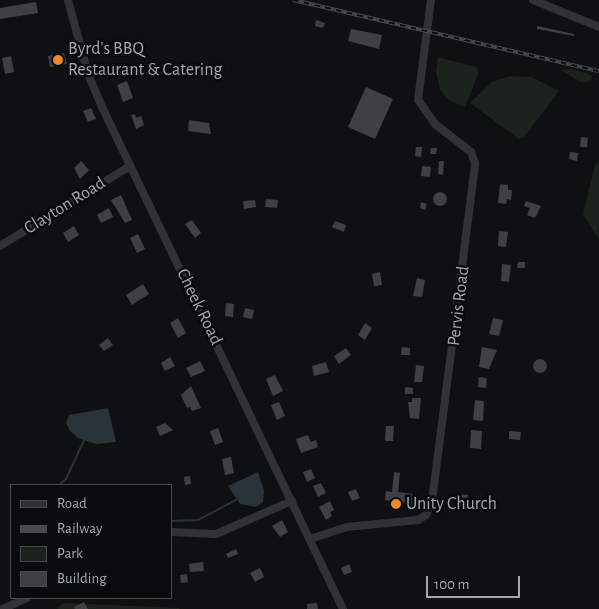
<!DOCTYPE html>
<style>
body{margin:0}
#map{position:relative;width:599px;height:609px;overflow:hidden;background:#0f1011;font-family:"Alegreya Sans",sans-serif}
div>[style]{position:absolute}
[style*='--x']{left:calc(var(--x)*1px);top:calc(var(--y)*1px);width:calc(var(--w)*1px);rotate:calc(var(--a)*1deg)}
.green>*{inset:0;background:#1c231c}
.water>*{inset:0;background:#293439}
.stream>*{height:2px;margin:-1px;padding:0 1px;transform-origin:1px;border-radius:1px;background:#293439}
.building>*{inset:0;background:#3e4044}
.round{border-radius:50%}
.minor>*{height:8px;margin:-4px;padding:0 4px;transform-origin:4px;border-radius:4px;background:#313236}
.rail>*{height:4px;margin-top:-2px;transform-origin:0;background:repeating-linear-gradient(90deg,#0a0b0c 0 5.5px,#484b4f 0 11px);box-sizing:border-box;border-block:1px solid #484b4f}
.dots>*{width:14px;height:14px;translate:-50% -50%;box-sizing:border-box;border:2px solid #0a0b0c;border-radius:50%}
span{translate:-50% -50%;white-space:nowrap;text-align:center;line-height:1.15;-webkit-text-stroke:5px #0a0b0c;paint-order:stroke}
.poi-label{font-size:18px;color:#a1a9b2}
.left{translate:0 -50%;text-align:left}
.street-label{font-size:18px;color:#a1a9b2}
.legend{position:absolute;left:10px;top:484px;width:162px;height:115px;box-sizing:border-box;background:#0a0b0c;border:1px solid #464a4e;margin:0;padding:6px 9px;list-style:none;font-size:15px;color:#a1a9b2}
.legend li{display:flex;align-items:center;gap:10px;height:25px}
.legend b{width:25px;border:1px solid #464a4e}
.scale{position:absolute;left:426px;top:576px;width:94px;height:22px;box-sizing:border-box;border:2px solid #a1a9b2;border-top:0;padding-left:6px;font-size:15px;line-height:18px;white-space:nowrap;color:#a1a9b2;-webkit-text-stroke:4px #0a0b0c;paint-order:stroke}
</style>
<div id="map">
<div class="green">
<i style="clip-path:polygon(438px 57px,476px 67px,479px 72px,465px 107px,449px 100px,440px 90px,436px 72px)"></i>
<i style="clip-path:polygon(570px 69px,586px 73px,592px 76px,591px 81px,582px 83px,561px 70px)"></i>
<i style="clip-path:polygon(510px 76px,531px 77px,559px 91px,524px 137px,519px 139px,470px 103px,492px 82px)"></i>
<i style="clip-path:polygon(599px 162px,599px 240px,583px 214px,595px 165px)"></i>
<i style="clip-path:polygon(63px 603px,179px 608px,180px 609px,57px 609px)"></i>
</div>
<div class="water">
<i style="clip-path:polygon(108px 408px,116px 442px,96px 444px,78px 438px,70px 431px,66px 423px,69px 415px)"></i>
<i style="clip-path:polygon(258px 472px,264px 491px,263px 502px,256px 507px,240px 504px,228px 486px)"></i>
</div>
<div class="stream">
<i style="--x:59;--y:485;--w:9;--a:-41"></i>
<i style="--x:66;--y:479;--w:43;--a:-65.2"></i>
<i style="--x:171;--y:521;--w:27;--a:-2"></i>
<i style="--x:198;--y:520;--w:43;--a:-27.8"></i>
</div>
<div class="building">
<i style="clip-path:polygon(36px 2px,38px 13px,0 19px,0 8px)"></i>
<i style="clip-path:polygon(316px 20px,325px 23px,323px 28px,315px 26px)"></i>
<i style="clip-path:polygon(537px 26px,574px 34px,574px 36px,537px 29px)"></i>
<i style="clip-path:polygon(351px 29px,382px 35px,379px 49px,348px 41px)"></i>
<i style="clip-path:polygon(64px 53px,67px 64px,50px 67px,48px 56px)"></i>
<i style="clip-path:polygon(11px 56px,14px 72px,5px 74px,2px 58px)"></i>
<i style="clip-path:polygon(127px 81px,133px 98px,123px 102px,117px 85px)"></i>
<i style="clip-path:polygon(366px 87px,393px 99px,375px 139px,348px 127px)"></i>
<i style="clip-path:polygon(91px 108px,96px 119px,88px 122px,83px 111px)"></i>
<i style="clip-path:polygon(135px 114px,136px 118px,141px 116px,144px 125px,136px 129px,131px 115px)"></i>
<i style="clip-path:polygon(189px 120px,209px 123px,211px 134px,188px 131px)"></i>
<i style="clip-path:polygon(581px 137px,588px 138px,587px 147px,580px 147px)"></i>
<i style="clip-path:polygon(416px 147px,422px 147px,421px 157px,415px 156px)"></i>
<i style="clip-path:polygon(431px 148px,437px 148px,436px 154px,430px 154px)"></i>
<i style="clip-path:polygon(570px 152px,578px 153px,577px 161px,569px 159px)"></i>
<i style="clip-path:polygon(81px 161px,89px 170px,80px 179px,74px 168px)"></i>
<i style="clip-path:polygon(439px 161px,444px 161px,443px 175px,438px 174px)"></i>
<i style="clip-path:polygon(422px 166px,431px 167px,430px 177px,421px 176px)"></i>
<i style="clip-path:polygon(500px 184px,508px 185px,508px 190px,512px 190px,511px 200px,507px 199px,506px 204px,498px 203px)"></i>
<i class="round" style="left:433px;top:192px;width:14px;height:14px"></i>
<i style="clip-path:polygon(121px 195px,132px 220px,125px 223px,111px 200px)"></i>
<i style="clip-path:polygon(266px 199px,278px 200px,277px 208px,265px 207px)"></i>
<i style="clip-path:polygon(255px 200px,256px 207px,244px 209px,243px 201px)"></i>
<i style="clip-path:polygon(526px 201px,541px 206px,535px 218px,527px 215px,530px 208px,524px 206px)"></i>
<i style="clip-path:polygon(421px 202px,427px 204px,425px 210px,420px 208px)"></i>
<i style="clip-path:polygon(109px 208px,113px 217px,101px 223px,97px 215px)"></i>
<i style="clip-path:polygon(192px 220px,201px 233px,195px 238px,185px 224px)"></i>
<i style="clip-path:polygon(335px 221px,346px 225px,344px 232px,332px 227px)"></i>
<i style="clip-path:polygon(74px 226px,79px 235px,68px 242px,63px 233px)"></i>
<i style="clip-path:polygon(499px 231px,508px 232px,506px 247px,498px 246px)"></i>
<i style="clip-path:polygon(138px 234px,145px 249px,137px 253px,130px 238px)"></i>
<i style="clip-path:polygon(518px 262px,525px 262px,525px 268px,517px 268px)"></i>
<i style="clip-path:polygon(502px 264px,511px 265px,509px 282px,501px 281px)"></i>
<i style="clip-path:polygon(380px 272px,382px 285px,374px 286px,372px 274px)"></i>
<i style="clip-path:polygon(417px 278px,425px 280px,422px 297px,413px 296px)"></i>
<i style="clip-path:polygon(143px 284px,149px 294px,132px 305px,126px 295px)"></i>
<i style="clip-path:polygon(226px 303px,234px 304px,233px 317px,225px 316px)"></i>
<i style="clip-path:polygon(245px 308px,254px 310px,252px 319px,243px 317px)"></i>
<i style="clip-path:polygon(178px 318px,186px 333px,178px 338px,170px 323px)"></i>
<i style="clip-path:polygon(493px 318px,503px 320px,499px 336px,489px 334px)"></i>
<i style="clip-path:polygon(365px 323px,372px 328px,365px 340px,358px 335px)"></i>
<i style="clip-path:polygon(108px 338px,113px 345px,104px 351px,99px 345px)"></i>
<i style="clip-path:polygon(402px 347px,410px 348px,410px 355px,401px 355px)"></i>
<i style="clip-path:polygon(482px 347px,497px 350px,489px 369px,479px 367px)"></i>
<i style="clip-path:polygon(346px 348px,351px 355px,339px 364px,334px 356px)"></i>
<i style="clip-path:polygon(170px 357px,175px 366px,165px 371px,161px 363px)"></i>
<i class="round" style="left:533px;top:359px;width:14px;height:14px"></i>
<i style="clip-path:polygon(200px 361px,205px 371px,191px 377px,186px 368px)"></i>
<i style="clip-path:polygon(326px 362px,329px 372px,314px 376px,312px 366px)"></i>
<i style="clip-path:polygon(416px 365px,424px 366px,422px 382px,414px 382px)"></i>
<i style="clip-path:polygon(275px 375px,283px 391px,273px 396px,266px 379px)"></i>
<i style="clip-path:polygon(479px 377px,487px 378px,486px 388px,478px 387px)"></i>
<i style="clip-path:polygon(191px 386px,201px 408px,192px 411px,190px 407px,187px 408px,181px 395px)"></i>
<i style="clip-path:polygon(405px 387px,413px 388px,413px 394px,405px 394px)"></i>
<i style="clip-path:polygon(412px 398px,421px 398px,419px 419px,410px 418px,408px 402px,412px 402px)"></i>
<i style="clip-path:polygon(475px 400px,484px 401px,483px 421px,473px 420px)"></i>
<i style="clip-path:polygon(279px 402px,285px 416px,277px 420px,271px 405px)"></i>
<i style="clip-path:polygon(165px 423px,173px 430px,160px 436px,156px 427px)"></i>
<i style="clip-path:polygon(386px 426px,394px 426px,393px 441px,385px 441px)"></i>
<i style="clip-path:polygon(218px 428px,223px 442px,215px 445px,210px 431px)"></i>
<i style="clip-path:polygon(471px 430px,482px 431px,481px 449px,470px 448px)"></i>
<i style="clip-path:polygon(509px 431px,521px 432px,520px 440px,509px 439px)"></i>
<i style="clip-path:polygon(308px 435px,311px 442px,316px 440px,318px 447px,301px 453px,296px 439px)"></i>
<i style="clip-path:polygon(231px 457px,234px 473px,225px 475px,222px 459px)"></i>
<i style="clip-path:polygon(311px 469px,315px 478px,307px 482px,303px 472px)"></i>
<i style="clip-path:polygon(394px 472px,400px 473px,398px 492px,413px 494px,412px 504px,385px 500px,386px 491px,392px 492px)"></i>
<i style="clip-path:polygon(190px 476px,191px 484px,185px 485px,184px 477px)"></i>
<i style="clip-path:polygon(321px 483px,326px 493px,318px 497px,313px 486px)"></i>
<i style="clip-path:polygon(356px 489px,360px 498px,352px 501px,348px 492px)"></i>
<i style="clip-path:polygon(458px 494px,468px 495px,467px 508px,457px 508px)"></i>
<i style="clip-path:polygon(330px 501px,334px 510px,330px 512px,332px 516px,326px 520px,319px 507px)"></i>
<i style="clip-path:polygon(282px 520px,288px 532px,280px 537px,272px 526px)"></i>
<i style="clip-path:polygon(236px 549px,238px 554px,228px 558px,226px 554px)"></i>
<i style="clip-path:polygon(203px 562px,204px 571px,190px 572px,189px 564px)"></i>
<i style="clip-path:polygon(349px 564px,352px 572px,344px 575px,341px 568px)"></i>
<i style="clip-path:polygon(260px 568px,264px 577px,255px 582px,250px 573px)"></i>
<i style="clip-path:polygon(187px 574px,188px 582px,181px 583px,180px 575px)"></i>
<i style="clip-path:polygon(84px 602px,88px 609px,75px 609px,74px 607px)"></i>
<i style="clip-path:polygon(317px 603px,318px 609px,307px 609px,307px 604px)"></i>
</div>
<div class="minor">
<i style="--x:68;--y:0;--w:77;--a:74.9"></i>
<i style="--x:88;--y:74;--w:36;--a:67"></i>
<i style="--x:102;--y:107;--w:557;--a:64.36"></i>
<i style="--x:533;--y:0;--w:71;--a:22.2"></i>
<i style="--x:0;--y:246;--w:153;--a:-31.6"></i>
<i style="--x:171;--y:532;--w:45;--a:2.5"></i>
<i style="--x:216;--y:534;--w:83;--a:-23.5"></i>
<i style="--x:310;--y:539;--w:39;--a:-18"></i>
<i style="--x:347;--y:527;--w:71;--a:-5.6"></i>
<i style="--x:418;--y:520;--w:9;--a:-32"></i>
<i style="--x:426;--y:515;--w:15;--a:-67"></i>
<i style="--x:432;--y:501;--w:341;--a:-82.7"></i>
<i style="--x:475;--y:163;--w:12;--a:-110"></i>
<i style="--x:471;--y:152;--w:46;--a:-142.1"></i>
<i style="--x:435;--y:124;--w:29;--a:-125"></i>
<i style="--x:418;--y:100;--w:101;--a:-82.6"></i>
<i style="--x:3;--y:609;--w:26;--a:-25"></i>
</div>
<div class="rail">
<i style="--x:293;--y:0;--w:314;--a:13.1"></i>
</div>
<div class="dots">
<i style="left:58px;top:60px;background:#ee8a2a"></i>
<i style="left:396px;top:504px;background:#ee8a2a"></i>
</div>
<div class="poi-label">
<span class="left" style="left:68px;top:60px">Byrd's BBQ<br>Restaurant &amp; Catering</span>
<span class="left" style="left:406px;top:504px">Unity Church</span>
</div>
<div class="street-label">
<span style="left:65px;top:206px;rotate:-32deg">Clayton Road</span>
<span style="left:459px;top:306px;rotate:-83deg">Pervis Road</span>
<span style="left:199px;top:307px;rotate:64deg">Cheek Road</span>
</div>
<ul class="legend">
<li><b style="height:6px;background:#313236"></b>Road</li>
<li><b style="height:6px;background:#484b4f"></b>Railway</li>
<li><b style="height:14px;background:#1c231c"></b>Park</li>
<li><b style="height:14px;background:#3e4044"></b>Building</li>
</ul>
<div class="scale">100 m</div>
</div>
